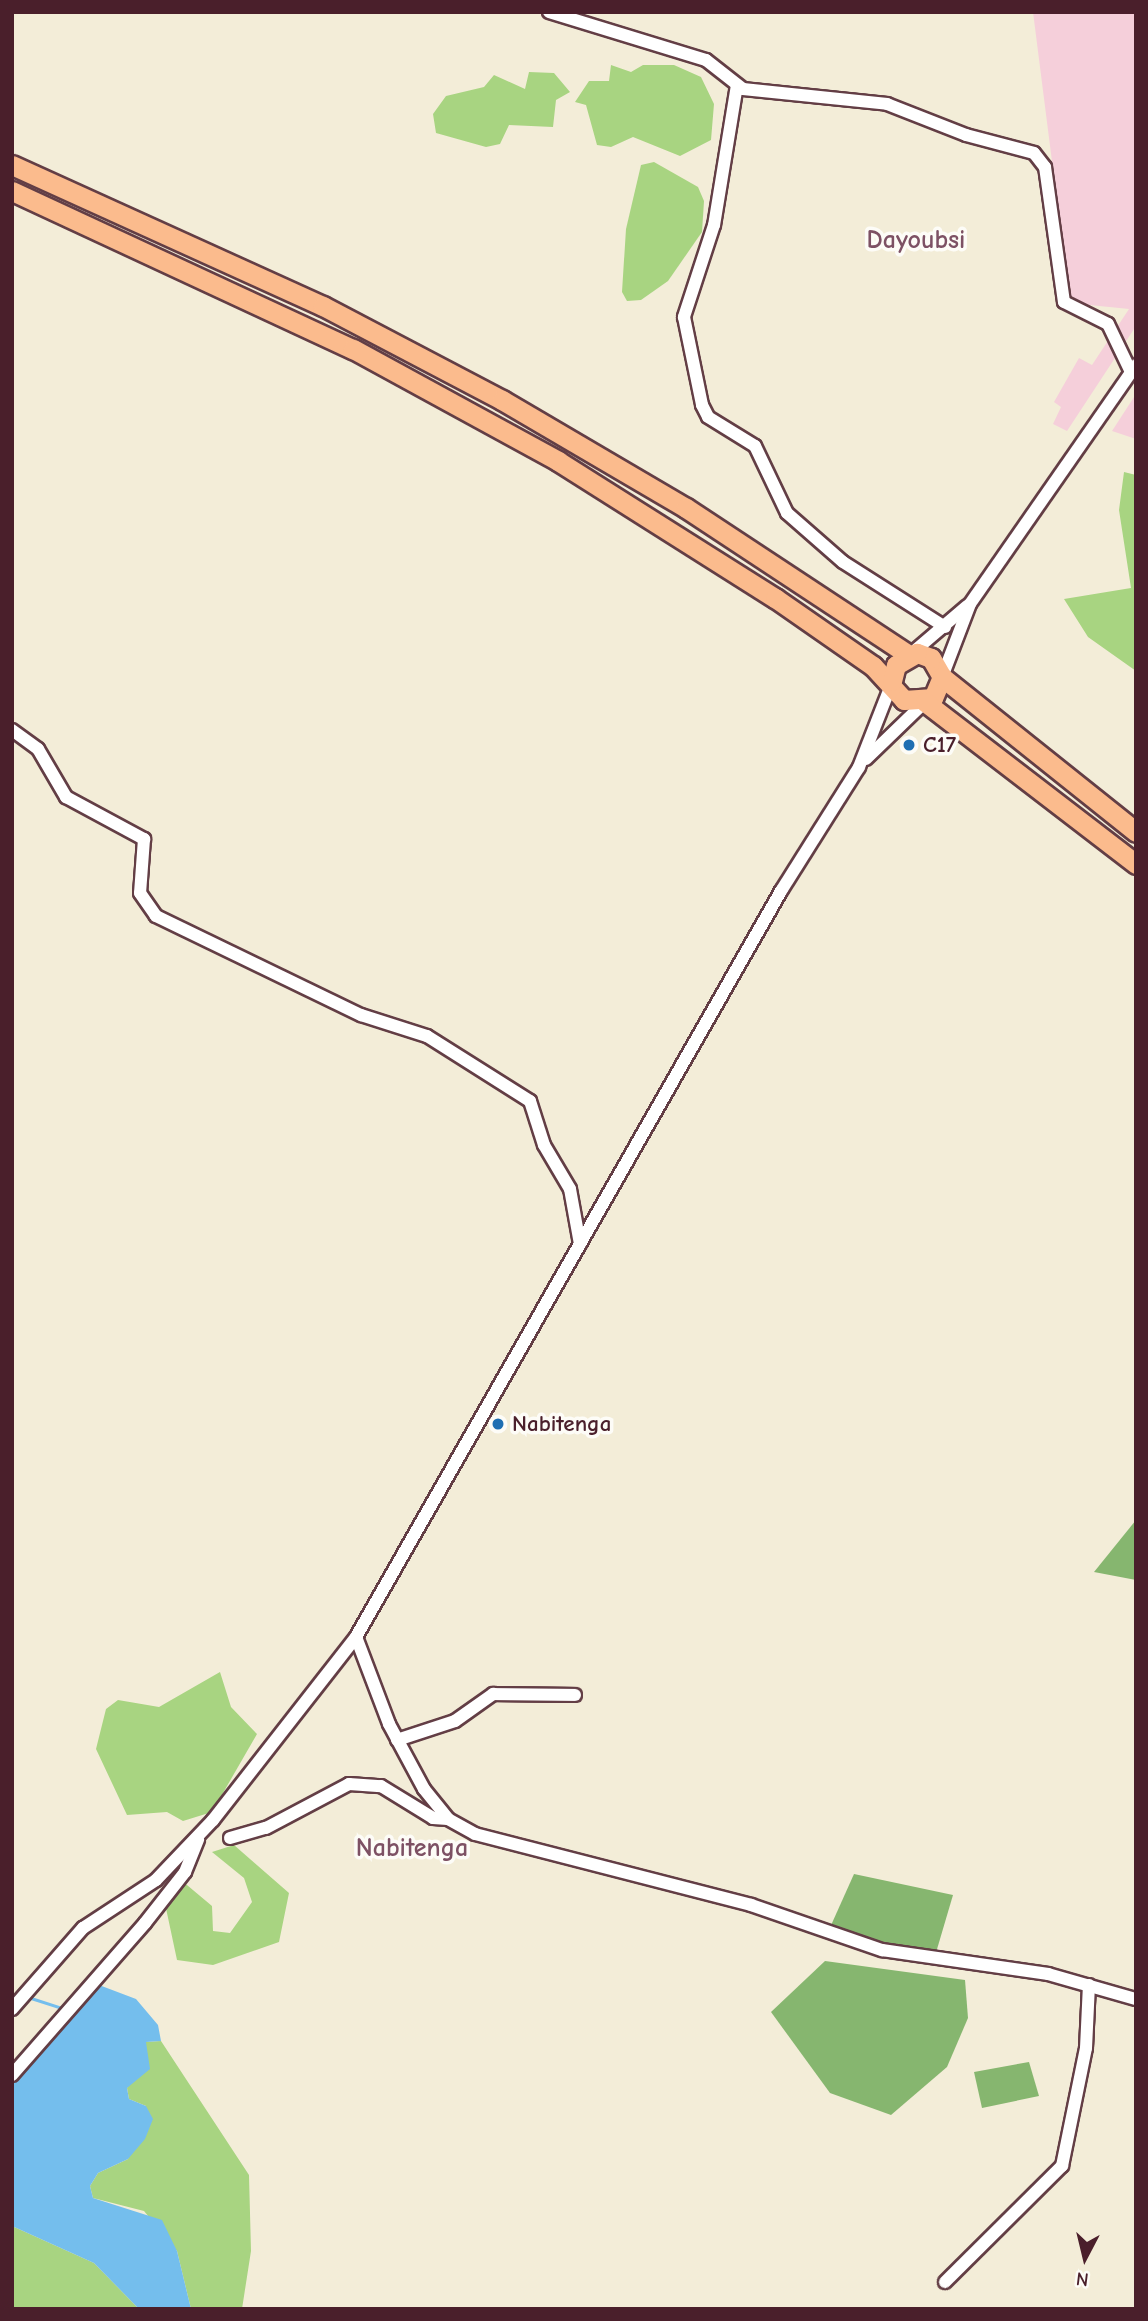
<!DOCTYPE html>
<style>
body{margin:0}
#map{position:relative;width:1148px;height:2321px;overflow:hidden;background:#f3edd8;font-family:"Comic Neue",sans-serif}
div>[style]{position:absolute}
[style*='--x']{left:calc(var(--x)*1px);top:calc(var(--y)*1px);width:calc(var(--w)*1px);rotate:calc(var(--a)*1deg)}
.built>*{inset:0;background:#f5cfda}
.green>*{inset:0;background:#a8d481}
.forest>*{inset:0;background:#86b66f}
.water>*{inset:0;background:#74beed}
.stream>*{height:2.5px;margin:-1.25px;padding:0 1.25px;transform-origin:1.25px;border-radius:1.25px;background:#74beed}
.roads{filter:drop-shadow(2px 0 #633e45) drop-shadow(-2px 0 #633e45) drop-shadow(0 2px #633e45) drop-shadow(0 -2px #633e45)}
.minor>*{height:12px;margin:-6px;padding:0 6px;transform-origin:6px;border-radius:6px;background:#fff}
.highway>*{height:19px;margin:-9.5px;padding:0 9.5px;transform-origin:9.5px;border-radius:9.5px;background:#fbbb8d}
.dots>*{width:19px;height:19px;translate:-50% -50%;box-sizing:border-box;border:4px solid #fdfcf7;border-radius:50%}
span{translate:-50% -50%;white-space:nowrap;text-align:center;line-height:1.15;-webkit-text-stroke:7px #fdfcf7;paint-order:stroke}
.poi-label{font-size:23px;color:#4a1f2b;font-weight:700}
.left{translate:0 -50%;text-align:left}
.quarter-label{font-size:26px;color:#7d5164;font-weight:700}
.frame{position:absolute;inset:0;border:14px solid #4a1f2b;pointer-events:none}
.north{position:absolute;left:1050px;top:2223px;width:70px;height:70px;-webkit-text-stroke:5px #fdfcf7;paint-order:stroke;rotate:187deg;font-size:19px;font-weight:700;line-height:28px;text-align:center;color:#4a1f2b}
.north::after{content:'';display:block;margin:auto;width:24px;height:32px;background:#4a1f2b;clip-path:polygon(50% 0,100% 100%,50% 72%,0 100%)}
</style>
<div id="map">
<div class="built">
<i style="clip-path:polygon(1033px 12px,1136px 12px,1136px 326px,1067px 431px,1053px 424px,1061px 407px,1054px 402px,1079px 358px,1092px 365px,1129px 309px,1070px 303px)"></i>
<i style="clip-path:polygon(1136px 394px,1136px 439px,1112px 431px)"></i>
</div>
<div class="green">
<i style="clip-path:polygon(611px 65px,631px 72px,643px 65px,674px 65px,701px 77px,714px 104px,711px 140px,680px 156px,633px 137px,611px 147px,597px 145px,586px 105px,575px 102px,589px 81px,609px 81px)"></i>
<i style="clip-path:polygon(529px 72px,554px 73px,570px 92px,556px 100px,553px 127px,509px 125px,500px 144px,486px 147px,436px 133px,433px 114px,446px 96px,484px 87px,494px 75px,525px 89px)"></i>
<i style="clip-path:polygon(654px 162px,698px 187px,704px 201px,702px 232px,668px 281px,641px 300px,627px 301px,622px 292px,626px 229px,641px 165px)"></i>
<i style="clip-path:polygon(1124px 472px,1136px 475px,1136px 671px,1088px 637px,1064px 599px,1131px 588px,1119px 510px)"></i>
<i style="clip-path:polygon(220px 1672px,231px 1707px,257px 1734px,212px 1812px,183px 1821px,167px 1812px,127px 1815px,96px 1749px,106px 1709px,118px 1700px,159px 1707px)"></i>
<i style="clip-path:polygon(234px 1845px,289px 1893px,279px 1942px,213px 1965px,177px 1960px,164px 1899px,181px 1880px,212px 1906px,213px 1931px,230px 1933px,252px 1902px,244px 1878px,212px 1852px)"></i>
<i style="clip-path:polygon(161px 2041px,249px 2175px,251px 2251px,242px 2309px,191px 2309px,177px 2251px,144px 2211px,93px 2198px,90px 2186px,98px 2173px,128px 2159px,146px 2106px,129px 2099px,127px 2088px,145px 2042px)"></i>
<i style="clip-path:polygon(12px 2226px,94px 2263px,139px 2309px,12px 2309px)"></i>
</div>
<div class="forest">
<i style="clip-path:polygon(1136px 1520px,1136px 1580px,1094px 1572px)"></i>
<i style="clip-path:polygon(854px 1874px,953px 1895px,935px 1956px,828px 1932px)"></i>
<i style="clip-path:polygon(825px 1961px,965px 1980px,968px 2018px,947px 2067px,891px 2115px,830px 2093px,771px 2012px)"></i>
<i style="clip-path:polygon(1029px 2062px,1039px 2096px,982px 2108px,974px 2072px)"></i>
</div>
<div class="water">
<i style="clip-path:polygon(99px 1985px,136px 1999px,158px 2025px,161px 2041px,146px 2042px,150px 2069px,127px 2088px,129px 2099px,146px 2106px,153px 2119px,145px 2139px,128px 2159px,98px 2173px,90px 2186px,93px 2198px,162px 2220px,177px 2251px,191px 2309px,139px 2309px,94px 2263px,12px 2226px,12px 2084px)"></i>
</div>
<div class="stream">
<i style="--x:28;--y:1997;--w:39;--a:18"></i>
</div>
<div class="roads">
<div class="minor">
<i style="--x:549;--y:12;--w:164;--a:17"></i>
<i style="--x:706;--y:60;--w:47;--a:38.1"></i>
<i style="--x:743;--y:89;--w:145;--a:5.9"></i>
<i style="--x:887;--y:104;--w:85;--a:21.4"></i>
<i style="--x:966;--y:135;--w:70;--a:14.8"></i>
<i style="--x:1034;--y:153;--w:18;--a:52"></i>
<i style="--x:1045;--y:167;--w:136;--a:82"></i>
<i style="--x:1064;--y:302;--w:49;--a:26.6"></i>
<i style="--x:1108;--y:324;--w:53;--a:64.4"></i>
<i style="--x:737;--y:85;--w:142;--a:99.3"></i>
<i style="--x:714;--y:225;--w:97;--a:108.1"></i>
<i style="--x:684;--y:317;--w:90;--a:78.4"></i>
<i style="--x:702;--y:405;--w:13;--a:63"></i>
<i style="--x:708;--y:417;--w:55;--a:31.7"></i>
<i style="--x:755;--y:446;--w:74;--a:64.5"></i>
<i style="--x:787;--y:513;--w:74;--a:41.2"></i>
<i style="--x:843;--y:562;--w:121;--a:32.5"></i>
<i style="--x:912;--y:653;--w:72;--a:-40.5"></i>
<i style="--x:942;--y:677;--w:78;--a:-69"></i>
<i style="--x:970;--y:604;--w:291;--a:-55.2"></i>
<i style="--x:12;--y:730;--w:32;--a:36"></i>
<i style="--x:38;--y:749;--w:56;--a:59.7"></i>
<i style="--x:66;--y:797;--w:89;--a:28.3"></i>
<i style="--x:144;--y:839;--w:54;--a:94.2"></i>
<i style="--x:140;--y:893;--w:28;--a:55"></i>
<i style="--x:156;--y:916;--w:228;--a:25.8"></i>
<i style="--x:361;--y:1015;--w:69;--a:17.7"></i>
<i style="--x:427;--y:1036;--w:122;--a:32.3"></i>
<i style="--x:530;--y:1101;--w:46;--a:72.3"></i>
<i style="--x:544;--y:1145;--w:51;--a:59.4"></i>
<i style="--x:570;--y:1189;--w:56;--a:79.7"></i>
<i style="--x:866;--y:759;--w:82;--a:-44"></i>
<i style="--x:356;--y:1637;--w:93;--a:69.2"></i>
<i style="--x:389;--y:1724;--w:74;--a:61.7"></i>
<i style="--x:424;--y:1789;--w:38;--a:51"></i>
<i style="--x:448;--y:1819;--w:31;--a:29"></i>
<i style="--x:475;--y:1834;--w:285;--a:14.4"></i>
<i style="--x:751;--y:1905;--w:139;--a:19"></i>
<i style="--x:882;--y:1950;--w:168;--a:8.2"></i>
<i style="--x:1048;--y:1974;--w:91;--a:15.9"></i>
<i style="--x:397;--y:1740;--w:61;--a:-18.1"></i>
<i style="--x:455;--y:1721;--w:47;--a:-35.4"></i>
<i style="--x:493;--y:1694;--w:82;--a:0.7"></i>
<i style="--x:230;--y:1838;--w:37;--a:-16"></i>
<i style="--x:266;--y:1828;--w:94;--a:-27.9"></i>
<i style="--x:349;--y:1784;--w:32;--a:4"></i>
<i style="--x:381;--y:1786;--w:61;--a:31.6"></i>
<i style="--x:433;--y:1818;--w:15;--a:4"></i>
<i style="--x:12;--y:2009;--w:108;--a:-48.8"></i>
<i style="--x:83;--y:1928;--w:87;--a:-33.3"></i>
<i style="--x:156;--y:1880;--w:83;--a:-46.5"></i>
<i style="--x:213;--y:1820;--w:232;--a:-52"></i>
<i style="--x:356;--y:1637;--w:859;--a:-60.33"></i>
<i style="--x:781;--y:891;--w:146;--a:-57.8"></i>
<i style="--x:859;--y:767;--w:90;--a:-68.6"></i>
<i style="--x:12;--y:2075;--w:202;--a:-48.8"></i>
<i style="--x:145;--y:1923;--w:65;--a:-51.9"></i>
<i style="--x:185;--y:1872;--w:35;--a:-68"></i>
<i style="--x:945;--y:2282;--w:165;--a:-44.8"></i>
<i style="--x:1062;--y:2166;--w:120;--a:-78.5"></i>
<i style="--x:1086;--y:2048;--w:63;--a:-87.3"></i>
</div>
<div class="highway">
<i style="--x:12;--y:165;--w:341;--a:24.4"></i>
<i style="--x:323;--y:306;--w:202;--a:27.7"></i>
<i style="--x:502;--y:400;--w:213;--a:30.4"></i>
<i style="--x:686;--y:508;--w:267;--a:33.4"></i>
<i style="--x:12;--y:191;--w:376;--a:24.9"></i>
<i style="--x:353;--y:349;--w:234;--a:28.6"></i>
<i style="--x:558;--y:461;--w:257;--a:32.3"></i>
<i style="--x:775;--y:598;--w:119;--a:34.8"></i>
<i style="--x:873;--y:666;--w:46;--a:47.6"></i>
<i style="--x:904;--y:700;--w:29;--a:-4"></i>
<i style="--x:933;--y:698;--w:23;--a:-67"></i>
<i style="--x:942;--y:677;--w:22;--a:-120"></i>
<i style="--x:931;--y:658;--w:15;--a:-160"></i>
<i style="--x:917;--y:653;--w:24;--a:150"></i>
<i style="--x:896;--y:665;--w:16;--a:104"></i>
<i style="--x:942;--y:677;--w:248;--a:38.6"></i>
<i style="--x:925;--y:702;--w:266;--a:37.5"></i>
</div>
</div>
<div class="dots">
<i style="left:909px;top:745px;background:#1f6fb2"></i>
<i style="left:498px;top:1424px;background:#1f6fb2"></i>
</div>
<div class="poi-label">
<span class="left" style="left:923px;top:745px">C17</span>
<span class="left" style="left:512px;top:1424px">Nabitenga</span>
</div>
<div class="quarter-label">
<span style="left:916px;top:241px">Dayoubsi</span>
<span style="left:412px;top:1849px">Nabitenga</span>
</div>
<div class="frame"></div>
<div class="north">N</div>
</div>
